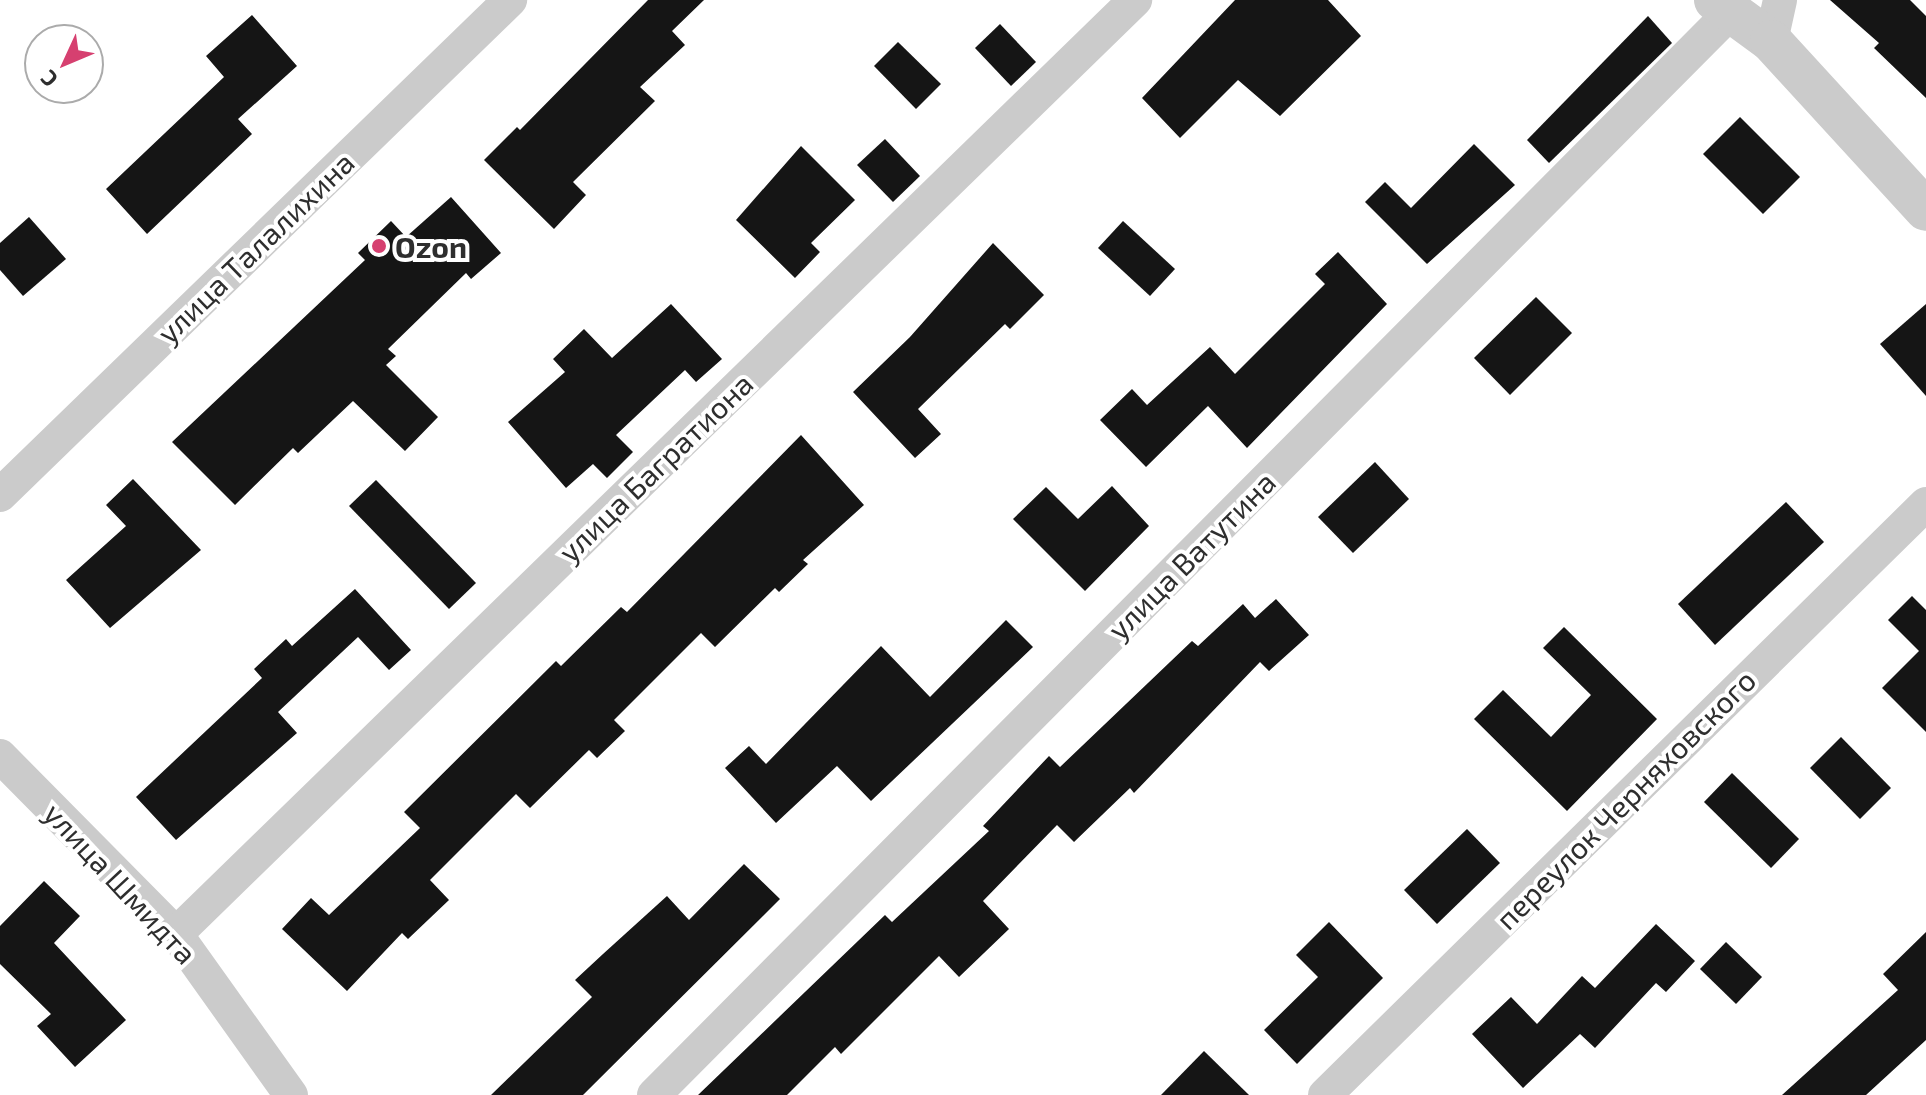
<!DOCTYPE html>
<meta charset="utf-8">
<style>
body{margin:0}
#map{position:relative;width:1926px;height:1095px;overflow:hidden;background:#fff;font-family:"Exo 2",sans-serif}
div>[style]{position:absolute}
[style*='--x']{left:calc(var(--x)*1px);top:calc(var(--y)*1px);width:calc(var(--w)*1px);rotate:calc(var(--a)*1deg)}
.building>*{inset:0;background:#151515}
.minor>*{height:34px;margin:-17px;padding:0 17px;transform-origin:17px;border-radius:17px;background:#cbcbcb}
.tertiary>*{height:42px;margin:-21px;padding:0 21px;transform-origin:21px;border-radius:21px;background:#cbcbcb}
.dots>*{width:22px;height:22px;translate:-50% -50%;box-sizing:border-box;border:4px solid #fff;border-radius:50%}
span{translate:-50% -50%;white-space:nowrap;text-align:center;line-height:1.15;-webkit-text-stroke:8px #fff;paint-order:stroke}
.poi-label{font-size:30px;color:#2e2e2e;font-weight:700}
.left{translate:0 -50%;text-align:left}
.street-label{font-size:30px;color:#2e2e2e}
.north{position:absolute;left:24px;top:24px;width:80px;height:80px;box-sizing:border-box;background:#fff;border:2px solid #ababab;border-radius:50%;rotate:226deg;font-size:22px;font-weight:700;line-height:32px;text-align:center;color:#2e2e2e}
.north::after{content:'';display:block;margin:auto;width:28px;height:36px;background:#d64070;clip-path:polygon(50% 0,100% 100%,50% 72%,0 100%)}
</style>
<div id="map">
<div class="building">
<i style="clip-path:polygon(648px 0,704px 0,672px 31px,685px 45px,640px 87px,655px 101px,573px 182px,586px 195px,554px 229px,484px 160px,517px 127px,520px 130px)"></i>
<i style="clip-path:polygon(1235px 0,1328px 0,1361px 36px,1280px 116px,1238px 80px,1180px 138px,1142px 98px)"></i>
<i style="clip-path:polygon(1830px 0,1910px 0,1926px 16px,1926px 98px,1874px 48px,1879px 43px)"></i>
<i style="clip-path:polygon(252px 15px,297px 66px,238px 119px,252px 134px,147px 234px,106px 189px,224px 77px,206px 56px)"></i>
<i style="clip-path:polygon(1648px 16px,1672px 43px,1549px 163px,1527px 140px)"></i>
<i style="clip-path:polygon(1000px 24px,1036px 62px,1011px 86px,975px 48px)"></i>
<i style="clip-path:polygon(898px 42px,941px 84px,916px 109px,874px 66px)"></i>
<i style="clip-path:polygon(1740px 117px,1800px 177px,1763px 214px,1703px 154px)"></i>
<i style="clip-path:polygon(885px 139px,920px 176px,893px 202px,857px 165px)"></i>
<i style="clip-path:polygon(1474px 144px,1515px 185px,1427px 264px,1365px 202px,1385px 182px,1411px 208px)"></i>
<i style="clip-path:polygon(801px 146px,855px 200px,811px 243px,820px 252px,795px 278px,736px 220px)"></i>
<i style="clip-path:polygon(451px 197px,501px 253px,471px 279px,466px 273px,388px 349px,396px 356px,386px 365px,438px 417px,405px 451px,353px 401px,298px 453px,293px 448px,235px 505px,172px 442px,365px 260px,358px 253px,391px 221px,406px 237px)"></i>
<i style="clip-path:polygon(29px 217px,66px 259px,23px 296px,0 270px,0 243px)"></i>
<i style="clip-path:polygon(1123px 221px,1175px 269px,1150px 296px,1098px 248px)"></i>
<i style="clip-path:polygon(993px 243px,1044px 295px,1010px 329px,1005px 324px,918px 409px,941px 434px,915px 458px,853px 392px,910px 337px)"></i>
<i style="clip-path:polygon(1338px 252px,1387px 304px,1247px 448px,1208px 406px,1146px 467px,1100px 420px,1132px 389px,1147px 405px,1210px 347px,1235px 374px,1325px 284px,1315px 274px)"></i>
<i style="clip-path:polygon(1536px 297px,1572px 333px,1510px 395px,1474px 358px)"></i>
<i style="clip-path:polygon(671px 304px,722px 359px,696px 382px,685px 370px,616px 435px,633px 452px,607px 478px,593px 464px,566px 488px,508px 422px,565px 372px,553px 359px,584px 329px,612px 358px)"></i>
<i style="clip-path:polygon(1926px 304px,1926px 396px,1880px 344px)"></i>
<i style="clip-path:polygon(801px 435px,864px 505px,803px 560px,808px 564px,779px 592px,775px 588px,715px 647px,701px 633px,614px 720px,625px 731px,597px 758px,589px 750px,530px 808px,516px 794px,430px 880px,449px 900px,408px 939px,402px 933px,347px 991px,282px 929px,311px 898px,329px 915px,420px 828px,404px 812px,556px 661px,561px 666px,621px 607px,627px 612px)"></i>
<i style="clip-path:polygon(1375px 462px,1409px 499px,1353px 553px,1318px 517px)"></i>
<i style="clip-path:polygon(133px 479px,201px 550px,110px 628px,66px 580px,126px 526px,106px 505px)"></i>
<i style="clip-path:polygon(376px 480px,476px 583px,449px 609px,349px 506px)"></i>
<i style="clip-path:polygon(1112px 486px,1149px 526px,1085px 591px,1013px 519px,1046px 487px,1078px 519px)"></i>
<i style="clip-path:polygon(1786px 502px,1824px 542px,1715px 645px,1678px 604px)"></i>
<i style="clip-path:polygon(355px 589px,411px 650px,389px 670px,358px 637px,278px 712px,297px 733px,176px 840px,136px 797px,262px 678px,254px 669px,286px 639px,292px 646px)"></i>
<i style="clip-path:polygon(1912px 596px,1926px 610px,1926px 732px,1882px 688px,1919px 651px,1888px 620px)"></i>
<i style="clip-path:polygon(1276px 599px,1309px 635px,1269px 671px,1260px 662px,1134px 793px,1130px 788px,1074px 842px,1057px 825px,983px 901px,1009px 929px,959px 977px,939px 956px,841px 1054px,835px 1047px,787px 1095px,698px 1095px,885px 915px,892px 922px,989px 831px,983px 826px,1049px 756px,1060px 767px,1192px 641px,1198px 646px,1243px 604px,1255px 618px)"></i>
<i style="clip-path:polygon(1006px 620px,1033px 647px,871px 801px,837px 766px,776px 823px,725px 768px,749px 746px,766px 764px,881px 646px,930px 697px)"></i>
<i style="clip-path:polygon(1564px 627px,1657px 719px,1567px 811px,1474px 719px,1503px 690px,1551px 737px,1591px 695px,1543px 648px)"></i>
<i style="clip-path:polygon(1841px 737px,1891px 788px,1860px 819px,1810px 768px)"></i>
<i style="clip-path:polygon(1732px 773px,1799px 839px,1771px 868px,1704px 802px)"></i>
<i style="clip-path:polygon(1467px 829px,1500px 863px,1437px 924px,1404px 890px)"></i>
<i style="clip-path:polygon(744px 864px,780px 899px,583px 1095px,491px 1095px,592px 997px,575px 980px,603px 954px,667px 896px,689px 920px)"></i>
<i style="clip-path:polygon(44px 881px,80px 916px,54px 943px,126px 1020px,75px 1067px,37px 1026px,51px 1014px,0 964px,0 926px)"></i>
<i style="clip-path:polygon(1329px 922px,1383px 978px,1297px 1064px,1264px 1030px,1318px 977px,1296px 955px)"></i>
<i style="clip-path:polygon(1656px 924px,1695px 961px,1666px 992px,1656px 983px,1595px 1048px,1580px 1034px,1523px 1088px,1472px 1034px,1511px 997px,1537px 1024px,1582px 976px,1595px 988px)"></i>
<i style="clip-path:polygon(1926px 932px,1926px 1040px,1866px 1095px,1782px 1095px,1898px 990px,1883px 974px)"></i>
<i style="clip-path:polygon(1726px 942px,1762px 977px,1736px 1004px,1700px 969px)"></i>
<i style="clip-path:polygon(1204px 1051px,1249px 1095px,1161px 1095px)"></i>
</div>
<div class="minor">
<i style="--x:1771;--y:41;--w:42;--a:-77.6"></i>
<i style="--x:0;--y:495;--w:711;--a:-44.14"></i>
<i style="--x:0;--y:756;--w:250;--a:45.3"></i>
<i style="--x:176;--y:934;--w:198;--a:54.5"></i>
<i style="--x:176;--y:934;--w:1339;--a:-44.24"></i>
<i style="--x:654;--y:1095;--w:1523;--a:-45.16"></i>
<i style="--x:1325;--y:1095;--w:843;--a:-44.52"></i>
</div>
<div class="tertiary">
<i style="--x:1715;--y:0;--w:69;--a:36.2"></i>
<i style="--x:1771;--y:41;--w:229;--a:47.5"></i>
</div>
<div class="dots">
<i style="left:379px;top:246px;background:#d64070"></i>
</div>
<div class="poi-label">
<span class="left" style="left:395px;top:246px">Ozon</span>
</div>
<div class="street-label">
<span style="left:255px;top:247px;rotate:-44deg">улица Талалихина</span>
<span style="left:655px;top:467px;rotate:-44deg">улица Багратиона</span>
<span style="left:1191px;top:555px;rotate:-45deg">улица Ватутина</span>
<span style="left:1625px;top:799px;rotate:-45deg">переулок Черняховского</span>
<span style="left:121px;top:883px;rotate:47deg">улица Шмидта</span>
</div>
<div class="north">С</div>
</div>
